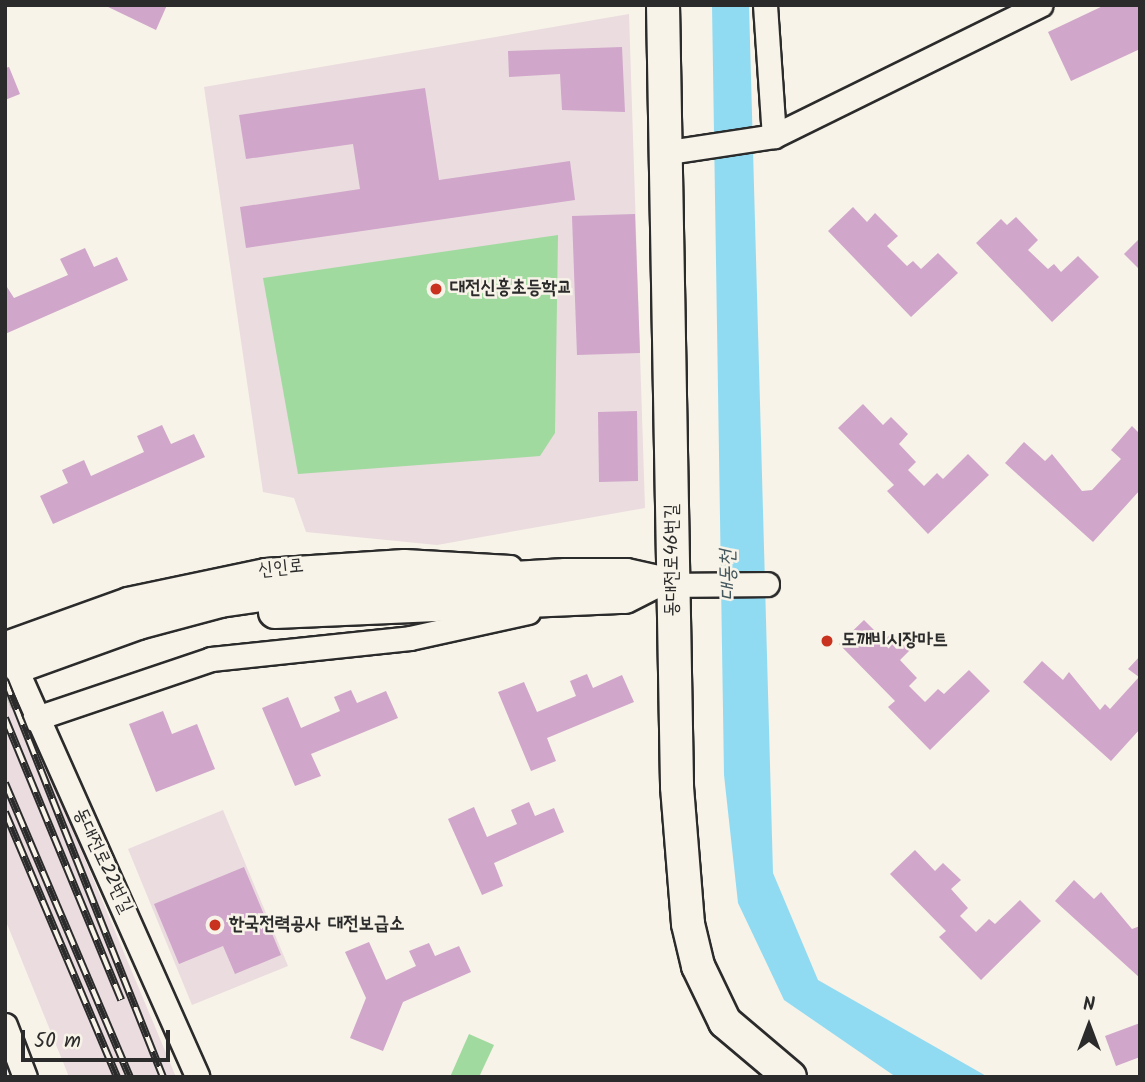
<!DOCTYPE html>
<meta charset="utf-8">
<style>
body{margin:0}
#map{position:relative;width:1145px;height:1082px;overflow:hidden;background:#f7f3e8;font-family:Kalam,"Poor Story",sans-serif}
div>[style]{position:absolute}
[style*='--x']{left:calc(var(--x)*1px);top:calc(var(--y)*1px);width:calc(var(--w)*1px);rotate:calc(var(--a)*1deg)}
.built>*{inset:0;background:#ebdcdf}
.green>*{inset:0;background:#a0da9f}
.water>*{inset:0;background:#91dbf2}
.building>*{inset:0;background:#d0a6ca}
.secondary-tunnel>*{height:32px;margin-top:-16px;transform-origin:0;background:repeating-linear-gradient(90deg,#cecbc2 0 32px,transparent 0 48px)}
.roads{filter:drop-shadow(2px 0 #2b2b2b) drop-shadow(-2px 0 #2b2b2b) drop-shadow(0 2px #2b2b2b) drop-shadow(0 -2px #2b2b2b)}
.street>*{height:23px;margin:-11.5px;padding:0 11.5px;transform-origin:11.5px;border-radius:11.5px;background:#f7f3e8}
.secondary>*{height:32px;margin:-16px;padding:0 16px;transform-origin:16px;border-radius:16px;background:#f7f3e8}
.rail>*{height:8px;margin-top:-4px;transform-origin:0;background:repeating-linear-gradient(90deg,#f7f3e8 0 16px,#2b2b2b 0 32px);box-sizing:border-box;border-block:2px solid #2b2b2b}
.dots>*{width:19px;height:19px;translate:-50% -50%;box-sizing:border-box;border:4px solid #f7f3e8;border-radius:50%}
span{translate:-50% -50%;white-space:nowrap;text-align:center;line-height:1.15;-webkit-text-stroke:5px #f7f3e8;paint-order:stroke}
.poi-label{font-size:19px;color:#2b2b2b;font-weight:700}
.left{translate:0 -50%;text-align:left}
.street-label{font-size:19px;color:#2b2b2b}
.water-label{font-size:21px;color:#44575d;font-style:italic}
.frame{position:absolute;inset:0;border:7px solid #2b2b2b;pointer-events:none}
.north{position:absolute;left:1054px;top:991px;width:70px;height:70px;-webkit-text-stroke:5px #f7f3e8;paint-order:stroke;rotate:0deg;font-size:19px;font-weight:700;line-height:28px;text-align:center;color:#2b2b2b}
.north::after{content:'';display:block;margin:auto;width:24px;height:32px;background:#2b2b2b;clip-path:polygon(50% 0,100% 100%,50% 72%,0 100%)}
.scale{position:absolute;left:21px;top:1030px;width:149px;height:32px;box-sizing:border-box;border:4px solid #2b2b2b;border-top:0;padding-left:9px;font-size:21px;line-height:24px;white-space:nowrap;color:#2b2b2b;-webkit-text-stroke:5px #f7f3e8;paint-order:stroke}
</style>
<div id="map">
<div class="built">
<i style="clip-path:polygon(629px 14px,645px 508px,437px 545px,306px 532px,294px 498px,263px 492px,204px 87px)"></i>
<i style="clip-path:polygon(5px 666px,22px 709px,176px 1077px,69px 1077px,63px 1062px,5px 919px)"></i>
<i style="clip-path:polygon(223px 810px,288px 966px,192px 1005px,128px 849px)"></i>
</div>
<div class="green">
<i style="clip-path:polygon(558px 235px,555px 433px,540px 456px,298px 474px,263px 278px)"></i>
<i style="clip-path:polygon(469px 1034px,494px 1045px,479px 1077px,450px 1077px)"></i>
</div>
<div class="water">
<i style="clip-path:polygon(712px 5px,749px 5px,773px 873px,818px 980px,988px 1077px,896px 1077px,784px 1000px,738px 903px,724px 775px)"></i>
</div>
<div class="building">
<i style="clip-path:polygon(104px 5px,167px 5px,156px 30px)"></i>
<i style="clip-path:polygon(1105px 5px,1140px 5px,1140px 49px,1071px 81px,1048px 32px)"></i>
<i style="clip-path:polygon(622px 47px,625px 112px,562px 110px,560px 74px,509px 77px,508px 51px)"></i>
<i style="clip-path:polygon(9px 67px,20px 94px,5px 100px,5px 68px)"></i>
<i style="clip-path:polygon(425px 88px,439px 180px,570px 161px,575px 200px,246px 248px,240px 207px,360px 189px,353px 144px,246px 159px,239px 115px)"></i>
<i style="clip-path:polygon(853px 207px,867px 222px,875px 213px,898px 236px,887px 246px,907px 266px,913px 261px,921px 269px,938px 253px,958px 273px,911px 317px,828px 231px)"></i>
<i style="clip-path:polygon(635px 214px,640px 353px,577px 355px,572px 216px)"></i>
<i style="clip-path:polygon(1016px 217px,1038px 240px,1028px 250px,1048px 269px,1054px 264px,1061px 272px,1078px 256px,1099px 277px,1052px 322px,976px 243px,1001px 219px,1007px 225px)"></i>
<i style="clip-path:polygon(1140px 238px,1140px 270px,1124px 254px)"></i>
<i style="clip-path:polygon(85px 248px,94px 267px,117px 257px,128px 280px,5px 334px,5px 284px,14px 298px,68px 275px,60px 259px)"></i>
<i style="clip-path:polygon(863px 404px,883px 425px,891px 417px,908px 434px,899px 444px,916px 462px,908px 470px,924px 486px,937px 473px,943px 479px,968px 454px,989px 475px,928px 534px,887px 491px,894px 485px,838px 428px)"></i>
<i style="clip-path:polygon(637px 411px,638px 481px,599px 482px,598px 412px)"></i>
<i style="clip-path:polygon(162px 425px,171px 444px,194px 434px,205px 457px,53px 524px,40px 496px,68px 483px,62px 470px,84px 460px,91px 476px,144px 452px,137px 436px)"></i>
<i style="clip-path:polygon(1132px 426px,1140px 434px,1140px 490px,1093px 542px,1005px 463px,1024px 442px,1045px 461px,1052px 454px,1082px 491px,1092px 490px,1121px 459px,1111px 450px)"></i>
<i style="clip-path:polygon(864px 620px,884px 640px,892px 633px,910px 650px,900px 660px,917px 678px,909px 686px,925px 702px,938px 689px,944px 694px,969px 670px,990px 691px,930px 750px,888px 707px,895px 701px,839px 644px)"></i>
<i style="clip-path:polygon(1140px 656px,1140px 729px,1111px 761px,1023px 682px,1042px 661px,1063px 680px,1069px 672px,1100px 710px,1105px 704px,1110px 709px,1139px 677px,1128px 669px)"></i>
<i style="clip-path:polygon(587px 674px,593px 688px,622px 675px,634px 702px,547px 738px,556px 761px,531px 771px,498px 692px,524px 682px,537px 712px,576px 696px,570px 681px)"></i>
<i style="clip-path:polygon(351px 690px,357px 703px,386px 691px,398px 718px,311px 754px,321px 776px,295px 786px,262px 708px,288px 697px,301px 728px,340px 711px,334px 697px)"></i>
<i style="clip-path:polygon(163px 711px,172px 734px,197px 724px,215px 769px,156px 792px,129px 724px)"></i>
<i style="clip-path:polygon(529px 802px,535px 816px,554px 808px,564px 832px,494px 863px,503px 886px,482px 895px,448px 819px,474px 807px,487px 837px,517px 824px,511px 810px)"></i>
<i style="clip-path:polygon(915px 850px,935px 871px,943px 863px,961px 880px,951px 889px,968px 908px,960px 916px,976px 932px,989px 919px,995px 924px,1020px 900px,1041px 921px,981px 980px,939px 937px,946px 931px,890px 874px)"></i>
<i style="clip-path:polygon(244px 867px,281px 955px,235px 974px,223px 946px,179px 964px,154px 904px)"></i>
<i style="clip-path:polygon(1074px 880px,1094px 899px,1101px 892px,1132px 929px,1140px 926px,1140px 978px,1055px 901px)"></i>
<i style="clip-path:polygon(369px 942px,386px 980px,416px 966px,409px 951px,429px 943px,435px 956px,459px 946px,471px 972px,403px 1002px,383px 1051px,350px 1038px,366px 998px,345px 952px)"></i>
<i style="clip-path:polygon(1140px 1023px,1140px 1057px,1116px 1066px,1105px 1036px)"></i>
</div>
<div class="secondary-tunnel">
<i style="--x:5;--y:694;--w:30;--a:-21"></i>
</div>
<div class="roads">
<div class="street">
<i style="--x:765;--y:5;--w:131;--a:86.1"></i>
<i style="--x:663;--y:153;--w:112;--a:-8.7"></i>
<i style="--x:774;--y:136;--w:297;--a:-26.2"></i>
<i style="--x:672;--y:585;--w:95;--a:-0.6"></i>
<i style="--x:5;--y:643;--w:130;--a:-19.8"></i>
<i style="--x:127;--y:599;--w:141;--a:-11.9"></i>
<i style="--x:265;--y:570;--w:139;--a:-3.7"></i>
<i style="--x:404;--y:561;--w:106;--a:3.2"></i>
<i style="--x:8;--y:651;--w:466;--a:66"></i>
<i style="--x:34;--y:719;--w:187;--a:-18.7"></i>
<i style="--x:211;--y:659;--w:200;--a:-6"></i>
<i style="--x:410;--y:638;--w:121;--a:-12.4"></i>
<i style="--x:5;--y:1025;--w:56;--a:69"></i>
</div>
<div class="secondary">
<i style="--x:663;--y:5;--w:782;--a:88.97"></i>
<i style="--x:677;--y:787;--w:137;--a:85.4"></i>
<i style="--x:688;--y:924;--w:43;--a:76.6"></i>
<i style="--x:698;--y:966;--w:62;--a:64.3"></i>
<i style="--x:725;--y:1022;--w:85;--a:40.2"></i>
<i style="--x:275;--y:612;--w:350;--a:-2.5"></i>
<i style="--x:625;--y:597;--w:27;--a:-27"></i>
<i style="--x:22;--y:665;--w:123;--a:-19.9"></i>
<i style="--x:138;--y:623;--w:85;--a:-15"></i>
<i style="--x:220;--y:601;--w:70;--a:-8.2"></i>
<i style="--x:289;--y:591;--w:277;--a:-3.3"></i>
<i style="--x:566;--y:575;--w:60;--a:0"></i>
<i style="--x:626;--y:575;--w:47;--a:12.3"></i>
</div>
</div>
<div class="rail">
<i style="--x:5;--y:680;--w:427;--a:68.3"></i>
<i style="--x:5;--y:718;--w:305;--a:67.6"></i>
<i style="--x:5;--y:783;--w:319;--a:67"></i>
<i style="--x:5;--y:812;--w:288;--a:67.1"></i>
</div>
<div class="dots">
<i style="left:436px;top:289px;background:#c8321e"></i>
<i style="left:827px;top:641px;background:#c8321e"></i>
<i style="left:215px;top:925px;background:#c8321e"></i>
</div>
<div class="poi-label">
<span class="left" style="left:450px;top:289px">대전신흥초등학교</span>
<span class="left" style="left:841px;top:641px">도깨비시장마트</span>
<span class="left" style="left:229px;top:925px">한국전력공사 대전보급소</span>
</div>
<div class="street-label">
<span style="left:673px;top:560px;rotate:-90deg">동대전로46번길</span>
<span style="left:281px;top:569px;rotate:-6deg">신인로</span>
<span style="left:102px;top:861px;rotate:65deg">동대전로22번길</span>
</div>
<div class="water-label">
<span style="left:729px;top:575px;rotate:-91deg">대동천</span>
</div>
<div class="frame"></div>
<div class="north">N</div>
<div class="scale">50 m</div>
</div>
